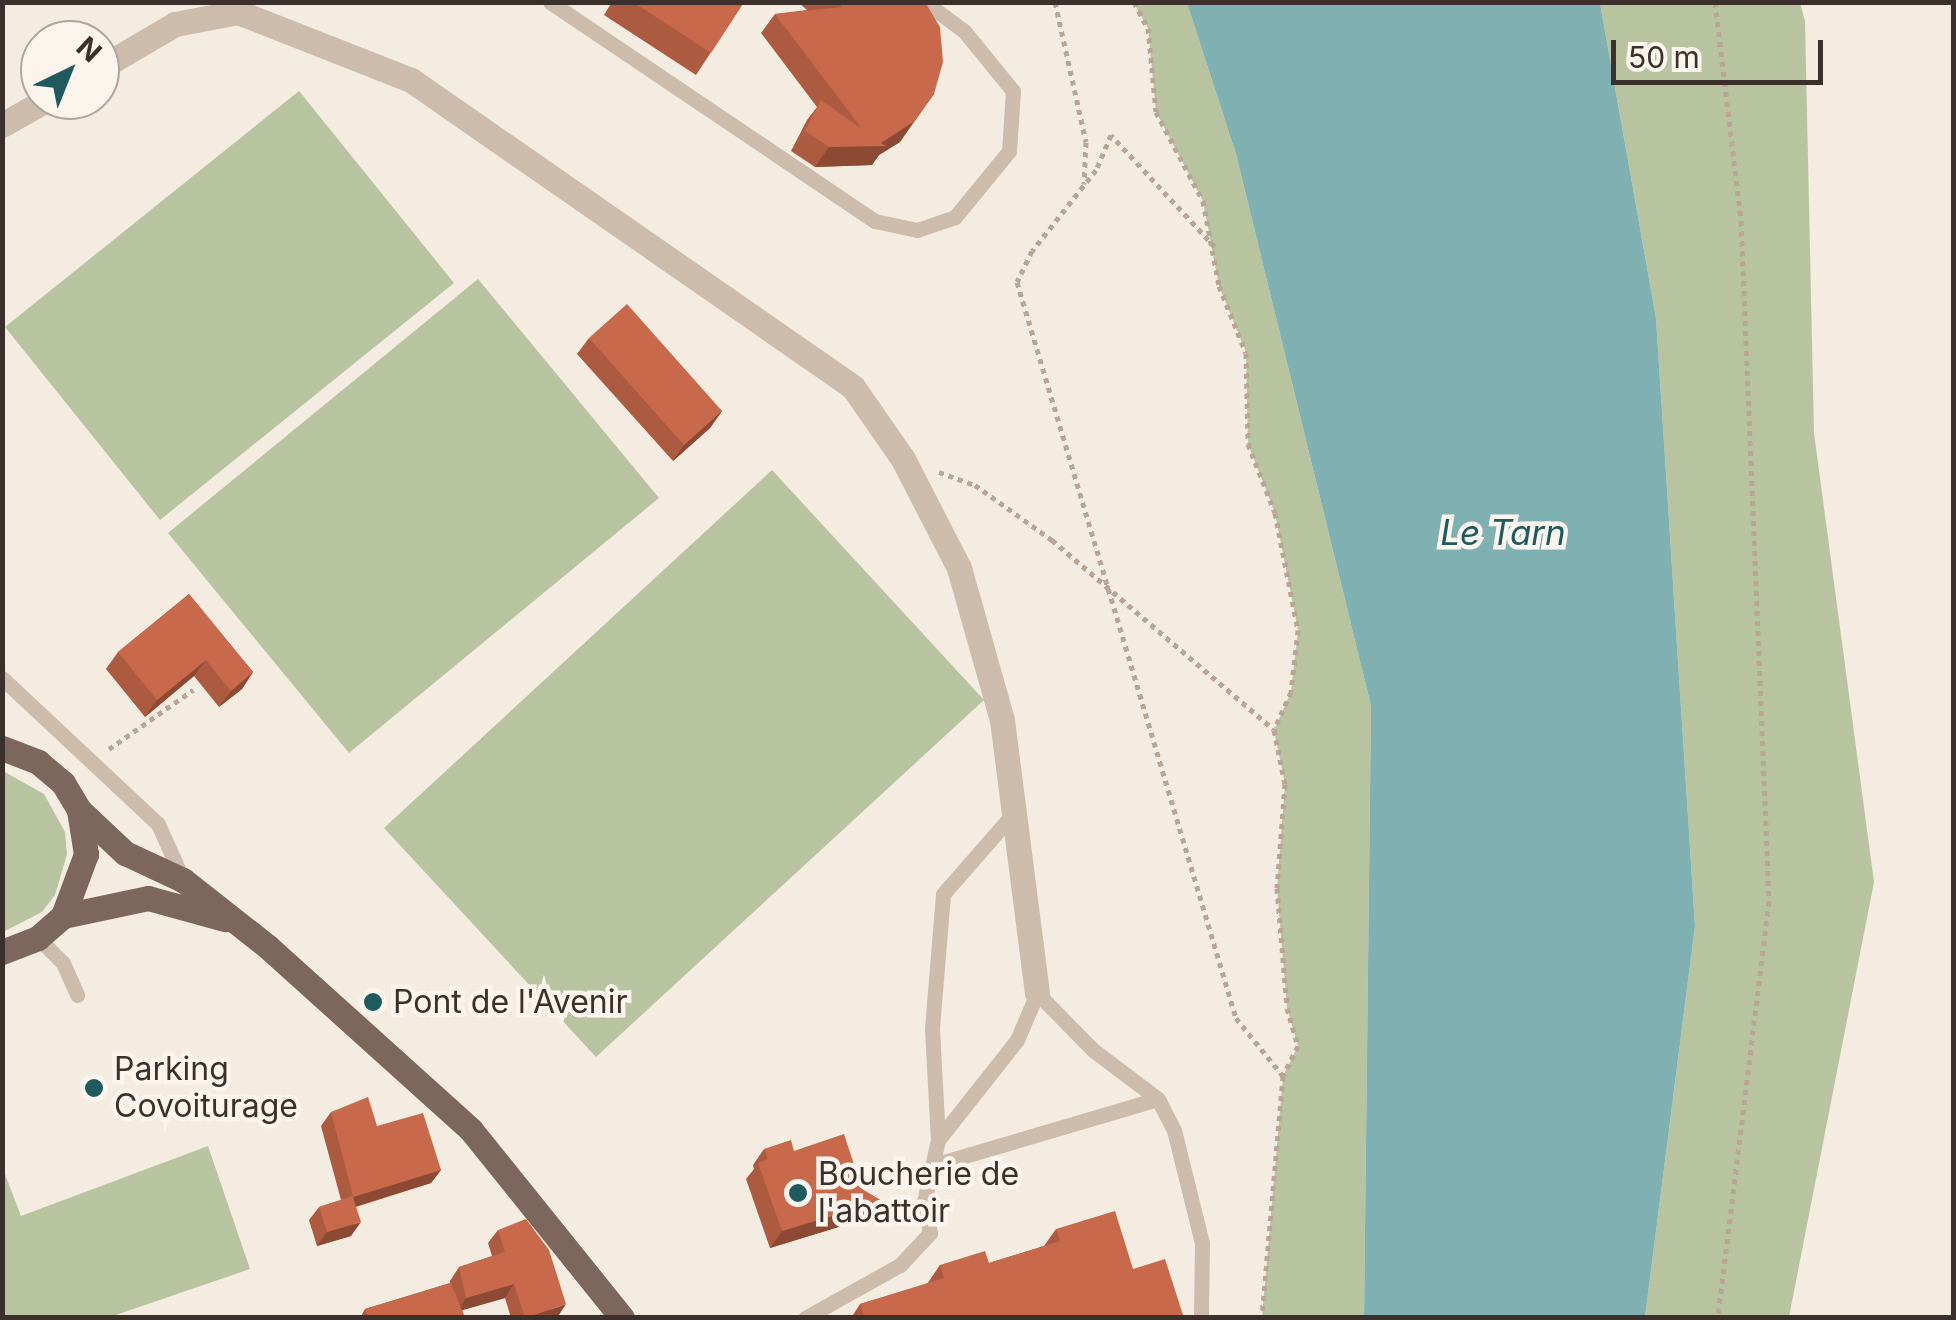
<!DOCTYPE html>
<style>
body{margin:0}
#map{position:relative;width:1956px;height:1320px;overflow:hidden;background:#f4ebe1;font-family:Inter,sans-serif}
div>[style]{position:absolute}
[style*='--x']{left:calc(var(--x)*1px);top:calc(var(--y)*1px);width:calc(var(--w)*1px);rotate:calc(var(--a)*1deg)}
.green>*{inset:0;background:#b8c4a0}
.water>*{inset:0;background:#7fb0b2}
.path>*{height:5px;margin-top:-2.5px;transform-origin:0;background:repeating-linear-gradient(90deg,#b9a596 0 5px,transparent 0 10px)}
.lane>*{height:15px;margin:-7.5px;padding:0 7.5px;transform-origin:7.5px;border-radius:7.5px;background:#cdbbac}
.street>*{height:25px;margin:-12.5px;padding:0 12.5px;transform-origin:12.5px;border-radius:12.5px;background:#cdbbac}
.primary>*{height:25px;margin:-12.5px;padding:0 12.5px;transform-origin:12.5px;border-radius:12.5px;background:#7d675c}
.wall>*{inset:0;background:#ac5a40}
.shaded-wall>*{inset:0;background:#8c4a34}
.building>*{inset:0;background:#c8694b}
.dots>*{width:28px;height:28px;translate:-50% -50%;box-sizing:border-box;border:5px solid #fbf5ee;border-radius:50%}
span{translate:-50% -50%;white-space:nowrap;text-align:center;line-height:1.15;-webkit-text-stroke:9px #fbf5ee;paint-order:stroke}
.poi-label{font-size:32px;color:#3b302b}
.left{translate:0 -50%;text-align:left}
.water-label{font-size:35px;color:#1f5a5e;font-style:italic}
.frame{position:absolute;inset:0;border:5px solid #3b302b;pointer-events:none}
.north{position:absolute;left:20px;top:20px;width:100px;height:100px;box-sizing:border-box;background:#fbf5ee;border:2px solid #aea6a0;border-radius:50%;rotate:43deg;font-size:28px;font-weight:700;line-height:40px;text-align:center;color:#3b302b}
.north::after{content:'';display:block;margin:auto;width:35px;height:45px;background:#1f5a5e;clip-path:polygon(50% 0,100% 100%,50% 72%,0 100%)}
.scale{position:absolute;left:1611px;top:40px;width:212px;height:45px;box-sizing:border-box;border:5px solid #3b302b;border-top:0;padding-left:12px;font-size:30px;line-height:35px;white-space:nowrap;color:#3b302b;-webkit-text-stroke:8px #fbf5ee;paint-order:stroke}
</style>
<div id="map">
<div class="green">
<i style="clip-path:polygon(1134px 3px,1187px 3px,1236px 154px,1371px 706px,1364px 1317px,1262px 1317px,1283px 1076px,1298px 1046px,1287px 1008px,1277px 888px,1285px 784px,1274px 730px,1291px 692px,1298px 630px,1275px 513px,1248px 444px,1246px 352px,1219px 286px,1203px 201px,1156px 112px,1148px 28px)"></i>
<i style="clip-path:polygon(1600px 3px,1800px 3px,1805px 21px,1814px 433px,1874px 882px,1789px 1317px,1645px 1317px,1695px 926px,1656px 318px)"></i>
<i style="clip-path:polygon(299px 91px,454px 283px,160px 520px,5px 327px)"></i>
<i style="clip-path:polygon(478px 279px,659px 498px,349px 753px,168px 533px)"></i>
<i style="clip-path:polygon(772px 470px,984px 700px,596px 1057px,384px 828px)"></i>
<i style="clip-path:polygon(3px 771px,44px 794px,65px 832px,67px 854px,55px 895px,42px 912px,3px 932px)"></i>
<i style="clip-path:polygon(208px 1146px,250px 1269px,110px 1317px,3px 1317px,3px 1169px,21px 1216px)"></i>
</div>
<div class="water">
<i style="clip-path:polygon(1187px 3px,1600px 3px,1656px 318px,1695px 926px,1645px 1317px,1364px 1317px,1371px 706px,1236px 154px)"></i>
</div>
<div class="path">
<i style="--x:1055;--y:2;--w:143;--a:77.5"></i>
<i style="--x:1086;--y:142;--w:42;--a:92.7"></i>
<i style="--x:1134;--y:2;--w:30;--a:62"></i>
<i style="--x:1148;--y:28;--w:84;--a:84.6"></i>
<i style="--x:1156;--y:112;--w:101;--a:62.2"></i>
<i style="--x:1203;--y:201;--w:86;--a:79.3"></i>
<i style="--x:1219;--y:286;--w:72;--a:68.1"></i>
<i style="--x:1246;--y:353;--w:91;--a:88.7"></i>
<i style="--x:1248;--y:444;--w:74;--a:68.6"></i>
<i style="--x:1275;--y:513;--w:119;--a:78.9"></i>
<i style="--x:1298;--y:630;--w:62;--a:96.4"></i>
<i style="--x:1291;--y:692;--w:42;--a:114.1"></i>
<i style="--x:1274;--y:730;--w:55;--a:78.5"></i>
<i style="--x:1285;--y:784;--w:104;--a:94.4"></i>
<i style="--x:1277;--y:888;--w:120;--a:85.2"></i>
<i style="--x:1287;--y:1008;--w:40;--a:74"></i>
<i style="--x:1298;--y:1046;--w:34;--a:117"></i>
<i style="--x:1715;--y:2;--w:221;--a:83.2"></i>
<i style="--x:1741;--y:221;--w:681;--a:87.64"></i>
<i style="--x:1769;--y:901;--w:420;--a:97"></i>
<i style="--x:1215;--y:247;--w:153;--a:-132.9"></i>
<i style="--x:1111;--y:135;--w:38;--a:113"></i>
<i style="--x:1096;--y:170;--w:103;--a:128.3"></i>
<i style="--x:1032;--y:251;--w:34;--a:116"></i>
<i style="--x:1017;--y:282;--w:768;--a:73.43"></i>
<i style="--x:1236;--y:1018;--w:75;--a:51"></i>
<i style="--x:1283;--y:1076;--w:243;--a:95"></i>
<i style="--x:939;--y:472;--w:38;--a:20"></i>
<i style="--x:975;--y:485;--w:95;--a:35.5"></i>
<i style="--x:1052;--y:540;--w:291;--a:40.5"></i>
<i style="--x:109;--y:749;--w:103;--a:-35.1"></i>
</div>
<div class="lane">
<i style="--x:550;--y:2;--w:392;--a:34"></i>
<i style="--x:875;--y:221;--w:43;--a:12.1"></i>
<i style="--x:917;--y:230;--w:40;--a:-18.9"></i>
<i style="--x:955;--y:217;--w:85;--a:-50.7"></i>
<i style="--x:1009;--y:151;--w:60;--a:-86.2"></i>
<i style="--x:1013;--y:91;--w:77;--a:-129.2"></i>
<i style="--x:964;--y:31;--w:49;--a:-143.4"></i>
<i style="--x:2;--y:678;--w:214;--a:43.1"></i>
<i style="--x:158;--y:824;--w:61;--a:65.9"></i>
<i style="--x:38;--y:938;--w:35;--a:45"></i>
<i style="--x:63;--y:963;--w:35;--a:66"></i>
<i style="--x:938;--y:1140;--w:112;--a:-93.1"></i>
<i style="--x:932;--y:1028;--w:134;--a:-85.3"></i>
<i style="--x:943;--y:894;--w:108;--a:-48.8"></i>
<i style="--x:937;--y:1164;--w:230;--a:-16.4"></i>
<i style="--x:805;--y:1318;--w:109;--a:-29.2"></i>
<i style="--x:900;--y:1265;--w:44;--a:-46.8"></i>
<i style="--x:930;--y:1233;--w:32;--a:-101"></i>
<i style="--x:924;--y:1202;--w:64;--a:-77.3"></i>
<i style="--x:938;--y:1140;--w:127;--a:-51.7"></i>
<i style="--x:1017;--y:1040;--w:51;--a:-66.9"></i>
<i style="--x:1037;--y:993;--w:80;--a:45.5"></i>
<i style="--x:1093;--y:1050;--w:81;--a:37"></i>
<i style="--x:1158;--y:1099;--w:35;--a:63"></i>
<i style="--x:1174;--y:1130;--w:116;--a:76.1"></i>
<i style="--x:1202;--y:1243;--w:75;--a:90.8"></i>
</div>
<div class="street">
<i style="--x:100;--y:68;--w:87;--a:-30.4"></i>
<i style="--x:175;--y:24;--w:64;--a:-10.8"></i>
<i style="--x:238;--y:12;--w:186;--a:21.5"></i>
<i style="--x:411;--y:80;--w:538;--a:34.78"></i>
<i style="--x:853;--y:387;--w:88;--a:55.2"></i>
<i style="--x:903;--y:459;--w:123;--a:62.8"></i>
<i style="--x:959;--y:568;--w:158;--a:74.2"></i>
<i style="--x:1002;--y:720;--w:275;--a:82.7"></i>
<i style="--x:2;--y:125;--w:51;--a:-29.6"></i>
</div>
<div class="primary">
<i style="--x:2;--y:748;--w:39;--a:21"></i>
<i style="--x:38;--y:762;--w:33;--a:40"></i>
<i style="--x:63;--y:783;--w:31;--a:59"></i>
<i style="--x:79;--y:810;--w:45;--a:81"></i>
<i style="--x:86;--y:854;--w:66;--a:110.4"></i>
<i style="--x:63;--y:916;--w:33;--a:139"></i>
<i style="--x:38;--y:938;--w:39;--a:159"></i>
<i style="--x:79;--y:810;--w:63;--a:43.1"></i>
<i style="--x:125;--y:853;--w:64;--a:25"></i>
<i style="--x:183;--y:880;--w:108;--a:38.2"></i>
<i style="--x:268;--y:947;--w:273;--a:42"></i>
<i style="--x:471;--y:1130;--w:241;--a:51.2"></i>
<i style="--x:63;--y:916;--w:87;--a:-12"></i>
<i style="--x:148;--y:898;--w:80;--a:15.3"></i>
</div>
<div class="wall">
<i style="clip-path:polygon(612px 2px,744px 2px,696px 75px,604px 15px)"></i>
<i style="clip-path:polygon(798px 2px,879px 2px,934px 94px,900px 142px,879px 155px,872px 165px,815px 167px,791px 151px,807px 120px,817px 107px,761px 33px,775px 14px,807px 10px)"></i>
<i style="clip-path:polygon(589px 338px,722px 411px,710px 428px,673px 461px,577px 354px)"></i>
<i style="clip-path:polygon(189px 594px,253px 672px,242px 689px,219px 707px,194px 676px,145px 717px,106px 669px,118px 652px)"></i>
<i style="clip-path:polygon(331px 1112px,377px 1126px,441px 1170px,431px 1183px,356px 1207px,351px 1236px,317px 1246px,309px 1220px,319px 1207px,341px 1200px,321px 1126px)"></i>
<i style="clip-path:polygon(764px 1149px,794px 1151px,882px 1201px,871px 1217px,770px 1248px,746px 1179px,754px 1169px,753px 1165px)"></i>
<i style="clip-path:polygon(1056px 1229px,1133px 1269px,1184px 1318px,851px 1318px,860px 1304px,927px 1284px,940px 1265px,989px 1263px,1044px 1246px)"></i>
<i style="clip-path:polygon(498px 1230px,557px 1318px,511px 1318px,505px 1298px,462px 1310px,465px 1318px,360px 1318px,365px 1309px,450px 1283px,450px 1281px,459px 1267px,492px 1256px,488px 1243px)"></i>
</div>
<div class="shaded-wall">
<i style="clip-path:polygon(913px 122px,900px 142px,879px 155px,872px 165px,815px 167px,829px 147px,881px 143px)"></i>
<i style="clip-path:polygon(722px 411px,710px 428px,673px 461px,684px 445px)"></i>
<i style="clip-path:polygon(206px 660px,194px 676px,145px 717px,157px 700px)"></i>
<i style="clip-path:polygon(253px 672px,242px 689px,219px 707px,231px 691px)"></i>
<i style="clip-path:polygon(441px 1170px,431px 1183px,343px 1210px,353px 1197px)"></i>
<i style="clip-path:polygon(882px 1201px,871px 1217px,770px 1248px,782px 1231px)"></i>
<i style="clip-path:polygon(361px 1222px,351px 1236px,317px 1246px,327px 1232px)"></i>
<i style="clip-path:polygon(514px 1284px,505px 1298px,456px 1312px,466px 1298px)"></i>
<i style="clip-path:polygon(566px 1304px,557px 1318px,526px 1318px)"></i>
</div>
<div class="building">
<i style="clip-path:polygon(633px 2px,744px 2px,711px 53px)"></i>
<i style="clip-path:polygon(837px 2px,879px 2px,886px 4px,887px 2px,925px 2px,940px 27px,943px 62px,934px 94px,913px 122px,881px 143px,886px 146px,829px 147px,805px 131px,821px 100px,862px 129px,775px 14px,842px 7px)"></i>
<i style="clip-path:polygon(627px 304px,722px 411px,684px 445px,589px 338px)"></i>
<i style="clip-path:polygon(189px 594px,253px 672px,231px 691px,206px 660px,157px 700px,118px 652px)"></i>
<i style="clip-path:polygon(368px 1097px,377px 1126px,423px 1113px,441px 1170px,353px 1197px,361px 1222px,327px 1232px,319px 1207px,353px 1196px,331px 1112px)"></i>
<i style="clip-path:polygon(844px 1134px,862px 1189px,882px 1201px,782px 1231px,758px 1163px,768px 1159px,764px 1149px,791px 1140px,794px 1151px)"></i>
<i style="clip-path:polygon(1115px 1211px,1133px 1269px,1165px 1259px,1184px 1318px,865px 1318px,860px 1304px,944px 1278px,940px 1265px,985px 1251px,989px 1263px,1060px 1241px,1056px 1229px)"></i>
<i style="clip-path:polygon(526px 1219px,549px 1250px,566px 1304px,525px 1318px,514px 1284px,466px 1298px,459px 1267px,505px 1252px,498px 1230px)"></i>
<i style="clip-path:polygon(451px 1283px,465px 1318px,368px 1318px,365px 1309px)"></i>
</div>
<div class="dots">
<i style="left:373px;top:1002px;background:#1f5a5e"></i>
<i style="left:94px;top:1088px;background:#1f5a5e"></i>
<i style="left:798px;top:1193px;background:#1f5a5e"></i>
</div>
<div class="poi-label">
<span class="left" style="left:393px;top:1002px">Pont de l'Avenir</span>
<span class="left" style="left:114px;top:1088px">Parking<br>Covoiturage</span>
<span class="left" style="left:818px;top:1193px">Boucherie de<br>l'abattoir</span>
</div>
<div class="water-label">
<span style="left:1503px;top:532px">Le Tarn</span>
</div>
<div class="frame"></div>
<div class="north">N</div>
<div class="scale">50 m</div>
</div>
